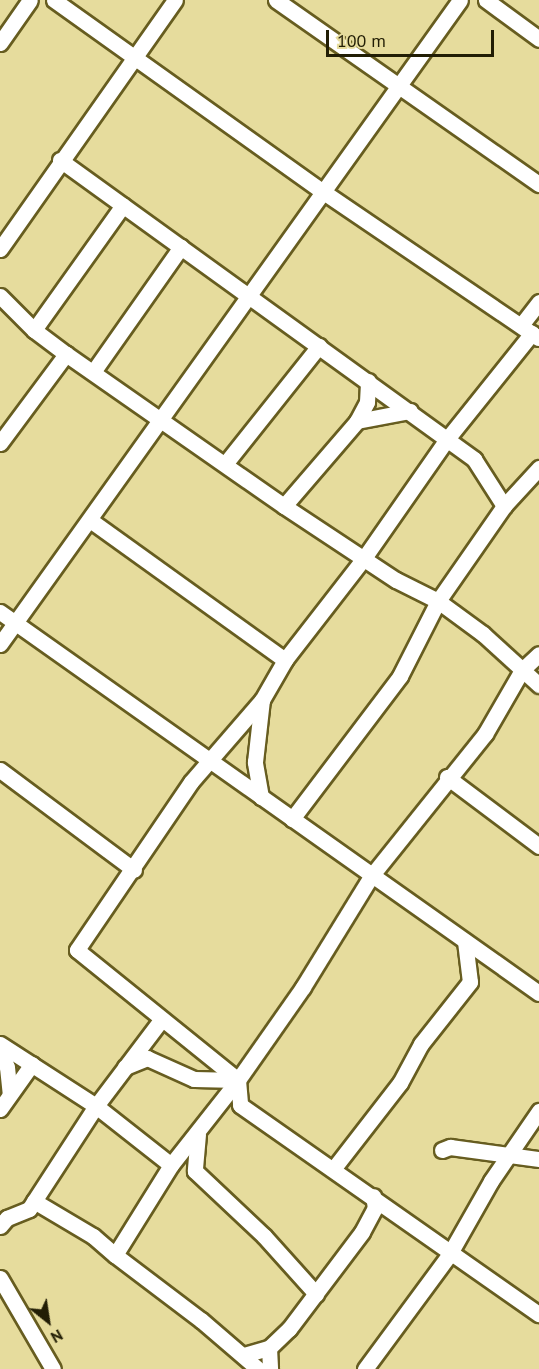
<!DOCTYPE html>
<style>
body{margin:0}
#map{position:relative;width:539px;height:1369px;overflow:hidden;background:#e6dc9d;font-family:"PT Sans",sans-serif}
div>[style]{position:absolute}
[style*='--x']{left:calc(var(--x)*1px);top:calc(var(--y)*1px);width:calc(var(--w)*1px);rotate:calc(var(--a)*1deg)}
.roads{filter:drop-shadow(2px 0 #675d20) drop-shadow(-2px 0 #675d20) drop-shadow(0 2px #675d20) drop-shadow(0 -2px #675d20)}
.minor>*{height:15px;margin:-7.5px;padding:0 7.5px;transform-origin:7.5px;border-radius:7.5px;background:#fff}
span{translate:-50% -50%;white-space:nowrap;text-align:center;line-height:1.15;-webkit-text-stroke:4.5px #e6dc9d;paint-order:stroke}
.north{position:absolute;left:18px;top:1291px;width:60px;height:60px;-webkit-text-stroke:4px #e6dc9d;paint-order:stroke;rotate:150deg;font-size:16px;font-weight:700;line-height:24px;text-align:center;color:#221e05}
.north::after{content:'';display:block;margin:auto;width:21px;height:27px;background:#221e05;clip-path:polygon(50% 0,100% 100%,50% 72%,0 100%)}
.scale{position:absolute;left:326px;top:30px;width:168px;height:27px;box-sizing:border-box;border:3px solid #221e05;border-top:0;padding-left:8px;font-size:18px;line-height:21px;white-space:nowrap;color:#221e05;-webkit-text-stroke:4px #e6dc9d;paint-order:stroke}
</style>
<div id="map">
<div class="roads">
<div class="minor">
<i style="--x:54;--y:0;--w:333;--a:35.5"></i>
<i style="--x:325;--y:193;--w:258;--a:34.2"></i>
<i style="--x:276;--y:0;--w:321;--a:35"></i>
<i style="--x:486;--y:0;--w:66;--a:36.3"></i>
<i style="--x:0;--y:43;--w:52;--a:-55.1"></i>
<i style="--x:60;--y:160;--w:511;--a:35.84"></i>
<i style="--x:474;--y:459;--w:56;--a:57.4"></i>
<i style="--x:0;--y:249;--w:304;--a:-54.9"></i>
<i style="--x:0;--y:296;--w:48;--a:45"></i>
<i style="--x:34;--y:330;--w:40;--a:37"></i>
<i style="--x:66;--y:354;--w:266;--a:34.9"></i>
<i style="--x:284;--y:506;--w:134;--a:33.5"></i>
<i style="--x:396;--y:580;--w:47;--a:26.6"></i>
<i style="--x:438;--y:601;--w:56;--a:36.3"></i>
<i style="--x:483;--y:634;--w:76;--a:42.3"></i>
<i style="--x:522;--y:324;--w:28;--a:-52"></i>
<i style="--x:34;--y:330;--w:153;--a:-54.5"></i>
<i style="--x:532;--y:333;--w:136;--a:128.7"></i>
<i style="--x:447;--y:439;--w:145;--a:124.9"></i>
<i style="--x:364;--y:558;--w:129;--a:127.8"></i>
<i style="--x:285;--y:660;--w:46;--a:119.9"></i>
<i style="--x:262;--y:700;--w:108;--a:130.9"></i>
<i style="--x:191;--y:782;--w:203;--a:124.2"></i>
<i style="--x:77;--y:950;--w:207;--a:38.9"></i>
<i style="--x:238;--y:1080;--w:25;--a:85"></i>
<i style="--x:240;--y:1105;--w:365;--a:35"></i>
<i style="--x:93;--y:372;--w:153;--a:-54.9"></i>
<i style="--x:357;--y:421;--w:54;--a:-10.7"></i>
<i style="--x:0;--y:443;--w:111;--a:-53.4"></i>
<i style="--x:225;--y:464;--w:151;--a:-51.5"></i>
<i style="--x:284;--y:506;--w:112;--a:-49.3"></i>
<i style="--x:357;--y:421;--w:21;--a:-62"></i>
<i style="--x:367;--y:402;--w:21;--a:-87"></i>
<i style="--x:90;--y:520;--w:240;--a:35.7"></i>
<i style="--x:0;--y:612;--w:660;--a:35.26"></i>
<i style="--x:0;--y:644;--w:791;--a:-54.46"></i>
<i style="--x:0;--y:770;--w:167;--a:36.7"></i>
<i style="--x:447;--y:777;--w:115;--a:36.9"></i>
<i style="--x:261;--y:797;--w:36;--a:-100"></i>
<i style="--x:255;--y:762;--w:62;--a:-83.6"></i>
<i style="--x:292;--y:819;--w:179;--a:-52.9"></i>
<i style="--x:400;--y:676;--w:84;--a:-63.1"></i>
<i style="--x:438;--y:601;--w:116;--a:-55.2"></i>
<i style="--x:504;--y:506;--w:52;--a:-47.4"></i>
<i style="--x:0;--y:1044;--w:114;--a:32.9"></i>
<i style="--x:96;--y:1106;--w:95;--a:38.2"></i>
<i style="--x:0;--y:1048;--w:20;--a:70"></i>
<i style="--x:7;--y:1067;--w:27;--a:84"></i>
<i style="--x:125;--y:1067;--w:24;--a:-22"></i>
<i style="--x:147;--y:1058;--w:51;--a:24.1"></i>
<i style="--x:194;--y:1079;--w:44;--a:1.3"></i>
<i style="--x:0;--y:1109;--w:55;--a:-54.6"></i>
<i style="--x:198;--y:1134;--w:37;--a:95"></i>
<i style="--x:195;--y:1171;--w:95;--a:43.3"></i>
<i style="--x:264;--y:1236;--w:78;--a:48.1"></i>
<i style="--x:442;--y:1150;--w:9;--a:-21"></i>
<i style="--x:450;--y:1147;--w:90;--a:7.7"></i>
<i style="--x:334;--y:1168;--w:108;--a:-52.2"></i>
<i style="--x:400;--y:1083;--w:44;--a:-61.7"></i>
<i style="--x:421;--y:1044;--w:79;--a:-51.7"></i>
<i style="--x:470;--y:982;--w:41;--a:-97"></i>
<i style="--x:34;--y:1201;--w:69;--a:30.7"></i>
<i style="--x:93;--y:1236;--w:29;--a:41"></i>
<i style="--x:115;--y:1255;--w:106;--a:-58.1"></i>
<i style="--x:171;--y:1165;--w:108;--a:-51.8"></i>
<i style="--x:238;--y:1080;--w:113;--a:-55"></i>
<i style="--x:303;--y:987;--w:132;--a:-58.4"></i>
<i style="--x:372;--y:875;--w:181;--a:-51.3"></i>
<i style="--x:485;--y:734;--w:74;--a:-60"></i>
<i style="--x:522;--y:670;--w:23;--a:-43"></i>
<i style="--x:0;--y:1226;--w:11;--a:-49"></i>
<i style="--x:7;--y:1218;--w:24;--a:-22"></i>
<i style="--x:29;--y:1209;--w:123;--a:-57"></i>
<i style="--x:96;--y:1106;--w:108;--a:-52.9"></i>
<i style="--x:115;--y:1255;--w:108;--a:37.1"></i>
<i style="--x:201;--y:1320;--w:75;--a:40.7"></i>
<i style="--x:0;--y:1278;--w:105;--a:59.8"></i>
<i style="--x:269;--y:1348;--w:21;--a:87"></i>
<i style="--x:244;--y:1355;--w:26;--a:-16"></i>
<i style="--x:269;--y:1348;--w:28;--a:-44"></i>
<i style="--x:289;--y:1329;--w:121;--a:-53"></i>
<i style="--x:362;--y:1232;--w:27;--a:-62"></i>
<i style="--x:375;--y:1208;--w:12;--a:-99"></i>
<i style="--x:365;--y:1369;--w:142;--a:-53.6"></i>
<i style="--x:449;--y:1255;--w:85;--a:-60.4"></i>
<i style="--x:491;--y:1181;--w:85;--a:-55.6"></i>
</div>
</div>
<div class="north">N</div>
<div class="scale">100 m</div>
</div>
